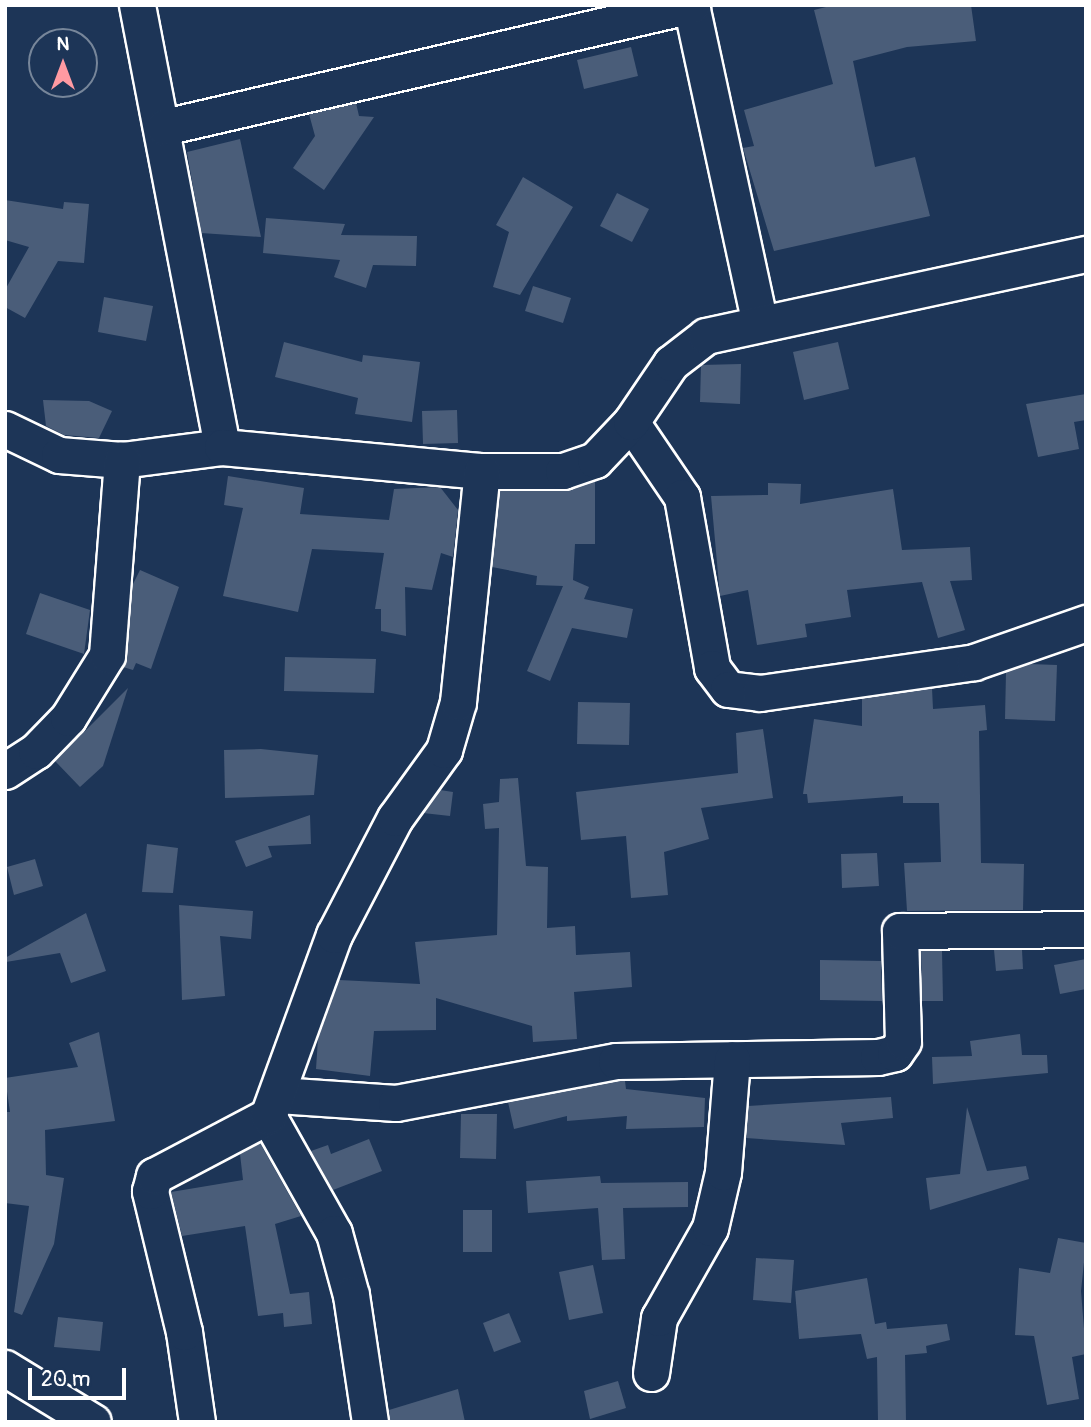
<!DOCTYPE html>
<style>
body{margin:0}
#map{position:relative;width:1091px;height:1427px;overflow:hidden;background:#1d3557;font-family:Pangolin,sans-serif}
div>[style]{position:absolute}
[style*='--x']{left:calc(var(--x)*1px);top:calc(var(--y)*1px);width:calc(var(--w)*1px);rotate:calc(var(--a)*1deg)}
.building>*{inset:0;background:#4a5d79}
.roads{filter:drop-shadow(2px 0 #fff) drop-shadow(-2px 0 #fff) drop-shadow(0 2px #fff) drop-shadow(0 -2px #fff)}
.minor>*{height:35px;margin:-17.5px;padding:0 17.5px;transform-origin:17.5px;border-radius:17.5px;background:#1d3557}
span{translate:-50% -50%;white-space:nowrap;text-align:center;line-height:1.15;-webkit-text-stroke:7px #1d3557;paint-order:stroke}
.frame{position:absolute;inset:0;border:7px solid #fff;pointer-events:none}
.north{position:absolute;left:28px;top:28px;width:70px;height:70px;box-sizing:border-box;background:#1d3557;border:2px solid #77869a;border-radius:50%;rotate:0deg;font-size:19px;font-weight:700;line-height:28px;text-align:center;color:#fff}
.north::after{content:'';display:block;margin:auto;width:24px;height:32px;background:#ff9aa2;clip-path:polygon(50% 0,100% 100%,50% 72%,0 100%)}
.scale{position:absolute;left:28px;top:1368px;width:98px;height:32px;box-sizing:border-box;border:4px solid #fff;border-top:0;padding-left:9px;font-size:21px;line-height:24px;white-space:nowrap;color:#fff;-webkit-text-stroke:5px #1d3557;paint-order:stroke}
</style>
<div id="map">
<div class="building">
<i style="clip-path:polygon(834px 5px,971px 5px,976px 41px,907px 47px,853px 61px,875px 167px,915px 157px,930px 216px,774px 251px,743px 148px,754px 146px,744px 110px,833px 84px,814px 10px)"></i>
<i style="clip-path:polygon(631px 47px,638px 76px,584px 89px,577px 60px)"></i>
<i style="clip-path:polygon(356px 103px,359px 116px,374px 117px,324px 190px,293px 168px,315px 136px,309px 114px)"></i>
<i style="clip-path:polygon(240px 139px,261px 237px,201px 233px,187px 152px)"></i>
<i style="clip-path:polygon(523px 177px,573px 207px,520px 295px,493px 287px,509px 232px,496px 225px)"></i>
<i style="clip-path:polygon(617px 193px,649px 209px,632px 242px,600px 226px)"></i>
<i style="clip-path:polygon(5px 200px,63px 209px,64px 202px,89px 204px,84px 263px,58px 261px,25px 318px,5px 307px,5px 290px,29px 247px,5px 240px)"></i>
<i style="clip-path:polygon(266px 218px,345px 224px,341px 235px,417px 236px,416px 266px,373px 265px,366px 288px,334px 277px,340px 260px,263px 253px)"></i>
<i style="clip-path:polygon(533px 286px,571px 298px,563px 323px,525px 311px)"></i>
<i style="clip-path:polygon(104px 297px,153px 306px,146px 341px,98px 332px)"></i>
<i style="clip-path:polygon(284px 342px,362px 362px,363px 355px,420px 362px,412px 422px,355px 414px,358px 398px,275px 377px)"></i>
<i style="clip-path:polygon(838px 342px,849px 389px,804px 400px,793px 352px)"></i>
<i style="clip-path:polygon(741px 364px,740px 404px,700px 402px,701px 365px)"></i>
<i style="clip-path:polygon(1086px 394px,1086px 420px,1074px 422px,1079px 449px,1038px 457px,1026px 404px)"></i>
<i style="clip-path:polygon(43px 400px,89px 401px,112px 411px,99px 438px,64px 435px,46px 426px)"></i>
<i style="clip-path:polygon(457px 410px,458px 443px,423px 444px,422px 411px)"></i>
<i style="clip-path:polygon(228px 476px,304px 488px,300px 514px,389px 520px,394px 489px,440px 487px,458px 510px,453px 557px,441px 553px,432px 590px,405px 587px,406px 636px,381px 631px,381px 609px,375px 609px,384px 553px,312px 549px,298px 612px,223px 596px,243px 508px,224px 505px)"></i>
<i style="clip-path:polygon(595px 481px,595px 544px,575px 544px,573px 580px,589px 587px,584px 599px,633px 609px,627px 638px,572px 628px,550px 681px,527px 671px,563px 586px,536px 585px,537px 576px,492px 567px,500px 491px,563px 491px)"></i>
<i style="clip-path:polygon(768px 483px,801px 484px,800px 504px,893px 489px,902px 550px,970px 547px,972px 580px,950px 581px,965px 630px,938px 638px,922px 582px,847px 590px,851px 617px,805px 624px,807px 637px,757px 645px,748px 590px,720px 596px,711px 496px,768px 495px)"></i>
<i style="clip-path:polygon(140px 570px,179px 587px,151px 669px,136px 663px,133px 670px,123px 667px,133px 584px)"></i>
<i style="clip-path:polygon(40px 593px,90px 610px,84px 654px,26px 634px)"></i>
<i style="clip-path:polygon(285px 657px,376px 659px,374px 693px,284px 691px)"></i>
<i style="clip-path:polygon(1029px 664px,1057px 665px,1055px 721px,1005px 719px,1006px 672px)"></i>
<i style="clip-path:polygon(128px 688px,103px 766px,80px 787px,55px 761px)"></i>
<i style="clip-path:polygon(932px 688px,933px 709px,985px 705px,987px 730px,979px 731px,981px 863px,1024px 864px,1023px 910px,907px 911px,904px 863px,941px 862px,939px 803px,903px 803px,903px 796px,808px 803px,807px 794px,803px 794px,814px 719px,862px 726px,862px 699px)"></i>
<i style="clip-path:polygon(578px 702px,630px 703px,629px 745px,577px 744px)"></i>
<i style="clip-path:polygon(763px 729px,773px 798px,701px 808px,709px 839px,664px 852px,668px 895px,631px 898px,626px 836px,581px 840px,576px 792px,738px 773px,736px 733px)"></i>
<i style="clip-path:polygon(261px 749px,318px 755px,314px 795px,225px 798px,224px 750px)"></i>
<i style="clip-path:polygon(518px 778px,526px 866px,548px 867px,547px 928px,575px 926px,576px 955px,630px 952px,632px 987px,574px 992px,577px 1039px,533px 1042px,532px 1026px,436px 998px,436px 1030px,374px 1031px,370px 1076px,316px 1069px,318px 1038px,339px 980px,420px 984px,415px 942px,497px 935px,499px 828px,485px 829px,483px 804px,499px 802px,500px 779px)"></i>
<i style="clip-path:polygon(440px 790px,453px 792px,450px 816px,423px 813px)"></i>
<i style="clip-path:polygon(310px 815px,311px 844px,268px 846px,272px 857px,246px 867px,235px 841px)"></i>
<i style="clip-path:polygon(147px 844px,178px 848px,173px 893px,142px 892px)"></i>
<i style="clip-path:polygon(877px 853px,879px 886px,842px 888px,841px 854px)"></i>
<i style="clip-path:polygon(35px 859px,43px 886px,14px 895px,7px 867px)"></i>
<i style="clip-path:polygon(179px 905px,253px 911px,251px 939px,220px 936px,225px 996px,182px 1000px)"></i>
<i style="clip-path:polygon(86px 913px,106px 971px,71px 983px,60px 953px,6px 962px,5px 958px)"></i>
<i style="clip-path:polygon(994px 950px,1022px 950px,1023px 969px,996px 971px)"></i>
<i style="clip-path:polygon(921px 951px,942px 951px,943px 1001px,922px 1001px)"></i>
<i style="clip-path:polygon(1086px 959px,1086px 989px,1060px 994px,1054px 965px)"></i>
<i style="clip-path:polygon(820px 960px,881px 961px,882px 1001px,820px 1000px)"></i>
<i style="clip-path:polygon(99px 1032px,115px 1121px,45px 1130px,46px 1175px,64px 1178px,54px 1244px,22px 1315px,14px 1312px,29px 1206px,5px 1203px,5px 1112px,10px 1112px,5px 1078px,78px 1067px,69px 1043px)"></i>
<i style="clip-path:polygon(1020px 1034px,1022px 1055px,1047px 1055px,1048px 1073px,933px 1084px,932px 1057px,972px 1056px,970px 1041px)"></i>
<i style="clip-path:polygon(618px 1081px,625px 1081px,626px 1089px,705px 1098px,704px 1127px,626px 1129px,627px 1116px,567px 1121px,567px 1116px,514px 1129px,508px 1102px)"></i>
<i style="clip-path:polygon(891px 1097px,893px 1118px,841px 1123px,845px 1145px,746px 1138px,748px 1106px)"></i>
<i style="clip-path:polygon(967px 1107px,987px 1171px,1026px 1166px,1029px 1179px,930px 1210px,926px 1178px,960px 1174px)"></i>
<i style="clip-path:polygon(461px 1114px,497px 1114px,496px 1159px,460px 1158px)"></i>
<i style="clip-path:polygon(369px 1139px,382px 1171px,333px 1190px,311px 1151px,328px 1145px,331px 1154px)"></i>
<i style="clip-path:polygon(260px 1143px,301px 1216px,275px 1224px,290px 1294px,309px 1292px,312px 1324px,284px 1327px,283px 1313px,258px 1316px,245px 1226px,182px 1236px,171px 1192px,243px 1180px,240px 1154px)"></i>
<i style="clip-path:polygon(600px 1176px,601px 1183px,688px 1182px,688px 1207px,623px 1208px,625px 1259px,602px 1260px,598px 1208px,528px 1213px,526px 1181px)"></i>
<i style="clip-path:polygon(463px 1210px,492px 1210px,492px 1252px,463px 1252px)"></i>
<i style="clip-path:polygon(1058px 1238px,1086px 1243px,1081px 1291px,1086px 1354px,1072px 1357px,1079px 1399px,1047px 1405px,1034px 1336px,1015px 1335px,1019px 1268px,1050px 1273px)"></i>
<i style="clip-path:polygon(756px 1258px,794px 1260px,791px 1303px,753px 1300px)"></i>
<i style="clip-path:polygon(593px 1265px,603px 1313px,569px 1320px,559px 1272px)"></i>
<i style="clip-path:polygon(867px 1278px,875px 1324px,886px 1322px,887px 1329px,947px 1324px,950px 1340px,926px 1346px,927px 1353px,905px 1355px,906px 1422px,878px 1422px,877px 1357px,867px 1359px,861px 1334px,799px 1339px,795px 1291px)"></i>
<i style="clip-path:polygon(509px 1313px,521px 1342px,494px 1352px,483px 1323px)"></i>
<i style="clip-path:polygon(58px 1317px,103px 1322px,100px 1351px,54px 1347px)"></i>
<i style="clip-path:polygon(618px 1381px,626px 1408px,590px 1419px,584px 1391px)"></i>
<i style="clip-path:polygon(458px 1389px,465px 1422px,390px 1422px,389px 1410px)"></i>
</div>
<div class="roads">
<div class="minor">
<i style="--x:137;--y:5;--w:450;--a:79.1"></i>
<i style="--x:691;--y:5;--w:325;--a:77.8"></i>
<i style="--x:164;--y:127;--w:542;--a:-13.01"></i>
<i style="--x:631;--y:422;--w:91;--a:55.8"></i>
<i style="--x:682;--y:497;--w:174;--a:80"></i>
<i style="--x:712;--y:668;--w:26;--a:53"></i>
<i style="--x:728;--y:689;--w:32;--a:7"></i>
<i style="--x:760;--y:693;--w:216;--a:-8.2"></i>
<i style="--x:974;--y:662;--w:119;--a:-19.2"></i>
<i style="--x:5;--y:429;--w:60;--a:25.7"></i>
<i style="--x:59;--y:455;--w:63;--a:4.5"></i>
<i style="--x:122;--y:460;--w:101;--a:-7.4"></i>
<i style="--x:222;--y:447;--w:261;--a:5.3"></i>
<i style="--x:482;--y:471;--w:81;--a:0"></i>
<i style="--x:563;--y:471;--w:34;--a:-19"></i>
<i style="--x:595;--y:460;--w:52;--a:-46.5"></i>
<i style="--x:631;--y:422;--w:71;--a:-55.9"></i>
<i style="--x:671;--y:363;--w:44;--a:-37.6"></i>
<i style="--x:706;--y:336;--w:389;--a:-12.2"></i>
<i style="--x:5;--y:771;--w:37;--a:-33"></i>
<i style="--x:36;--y:751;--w:46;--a:-45.9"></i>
<i style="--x:68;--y:718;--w:74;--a:-58.2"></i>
<i style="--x:107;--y:655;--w:196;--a:-85.6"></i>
<i style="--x:278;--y:1095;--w:118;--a:3.9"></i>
<i style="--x:396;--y:1103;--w:224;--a:-10.8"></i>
<i style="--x:616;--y:1061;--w:262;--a:-0.9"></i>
<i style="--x:878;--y:1057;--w:17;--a:-13"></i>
<i style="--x:895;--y:1053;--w:14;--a:-56"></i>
<i style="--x:903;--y:1041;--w:110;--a:-91.6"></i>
<i style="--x:900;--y:931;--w:186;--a:-0.6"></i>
<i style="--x:268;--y:1116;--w:134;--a:60.6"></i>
<i style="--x:334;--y:1233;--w:64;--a:74.7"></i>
<i style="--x:351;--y:1295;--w:128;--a:81.5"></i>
<i style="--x:5;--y:1368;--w:103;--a:31.5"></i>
<i style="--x:651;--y:1373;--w:56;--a:-81.7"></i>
<i style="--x:659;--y:1318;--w:103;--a:-60.5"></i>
<i style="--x:710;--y:1228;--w:57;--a:-76.9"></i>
<i style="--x:723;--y:1172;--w:113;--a:-85.4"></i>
<i style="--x:197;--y:1422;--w:91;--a:-98.2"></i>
<i style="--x:184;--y:1332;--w:145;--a:-103.6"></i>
<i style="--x:150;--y:1191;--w:16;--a:-75"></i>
<i style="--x:154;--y:1176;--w:129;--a:-27.8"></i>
<i style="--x:268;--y:1116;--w:193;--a:-70"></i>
<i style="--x:334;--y:935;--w:132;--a:-62.5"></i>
<i style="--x:395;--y:818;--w:84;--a:-54.2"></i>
<i style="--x:444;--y:750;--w:50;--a:-73.7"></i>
<i style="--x:458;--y:702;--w:232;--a:-84.1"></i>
</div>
</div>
<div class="frame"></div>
<div class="north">N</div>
<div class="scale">20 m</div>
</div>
